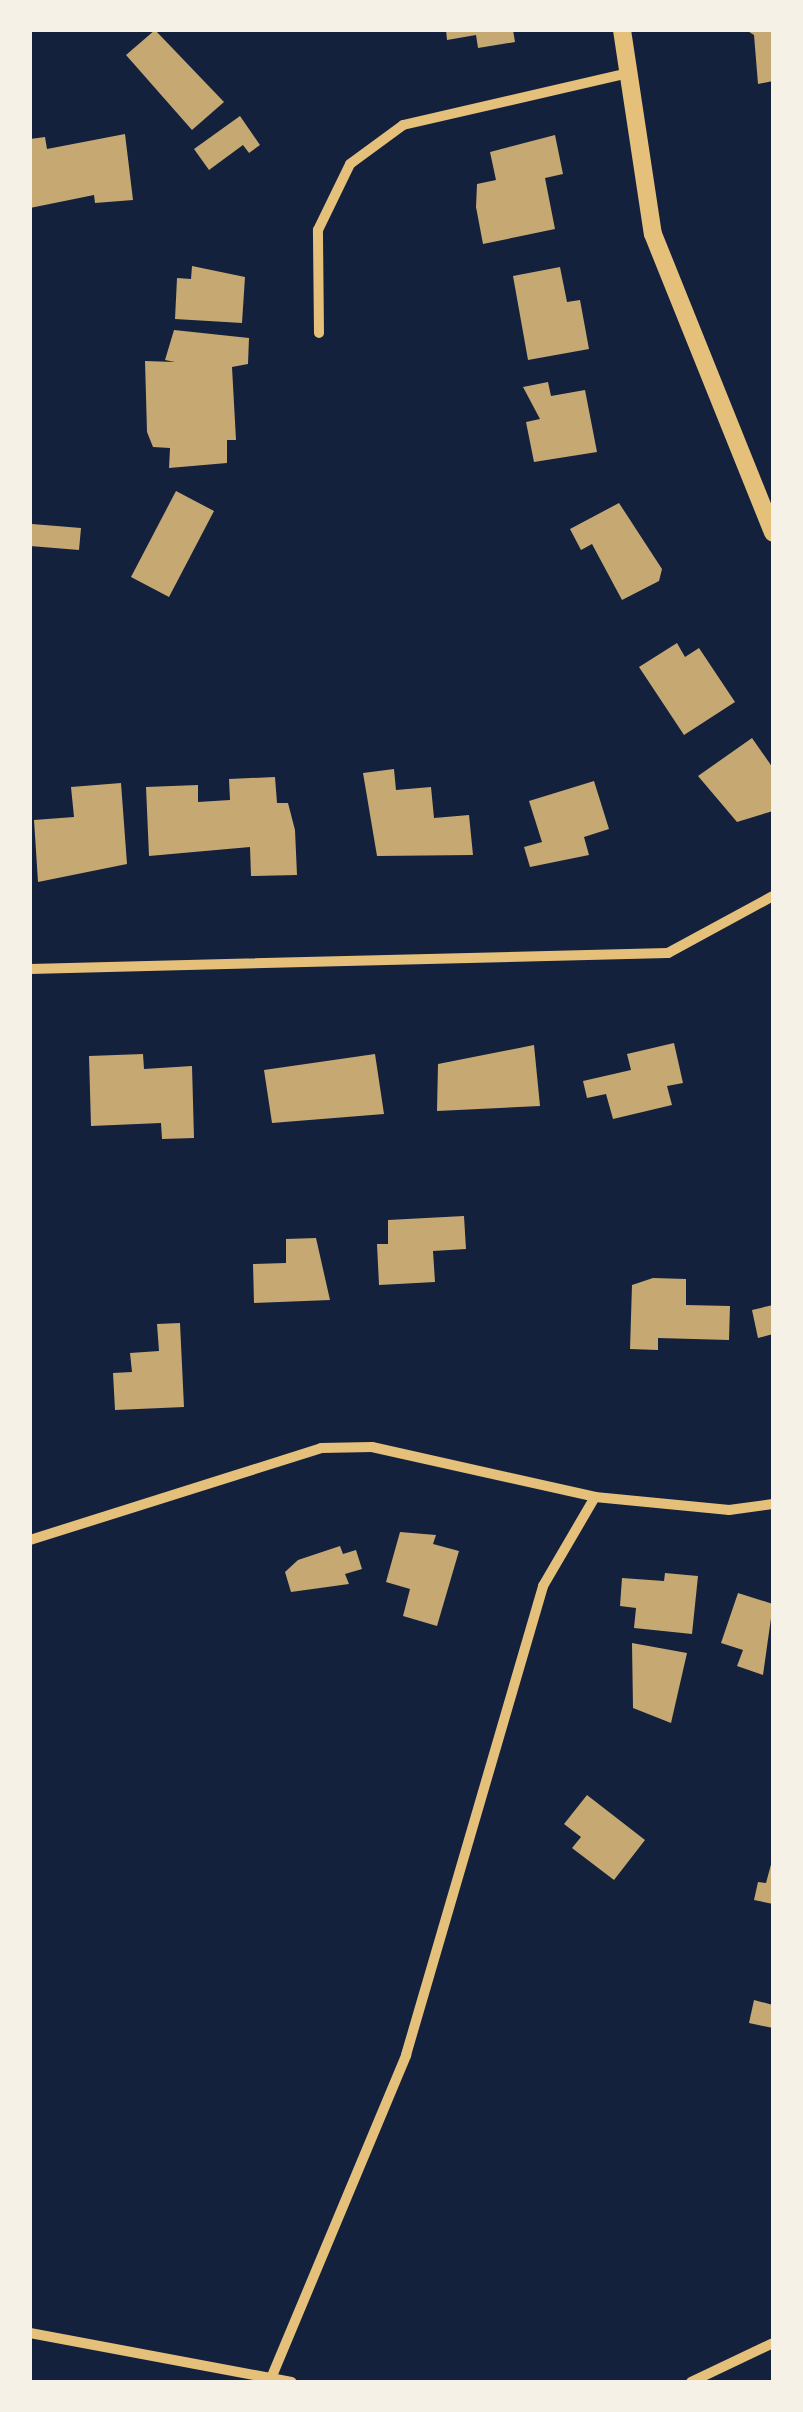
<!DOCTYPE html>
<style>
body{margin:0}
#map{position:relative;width:803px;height:2412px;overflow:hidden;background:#14213d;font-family:Poppins,sans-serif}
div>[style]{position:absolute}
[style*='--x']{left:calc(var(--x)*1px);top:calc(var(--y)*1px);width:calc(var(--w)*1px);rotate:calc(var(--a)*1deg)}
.building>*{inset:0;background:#c6a872}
.minor>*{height:10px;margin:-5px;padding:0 5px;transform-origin:5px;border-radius:5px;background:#e5c07b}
.tertiary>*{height:18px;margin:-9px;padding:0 9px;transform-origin:9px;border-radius:9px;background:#e5c07b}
span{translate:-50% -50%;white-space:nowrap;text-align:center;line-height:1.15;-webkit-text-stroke:10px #f6f1e7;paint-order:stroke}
.frame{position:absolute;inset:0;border:32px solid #f6f1e7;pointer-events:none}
</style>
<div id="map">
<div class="building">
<i style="clip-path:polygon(155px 30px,224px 102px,192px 130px,126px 55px)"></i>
<i style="clip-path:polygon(446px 30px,513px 30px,515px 42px,478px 48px,476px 35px,447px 40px)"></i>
<i style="clip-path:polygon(746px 30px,773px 30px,773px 81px,758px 84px,754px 35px)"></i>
<i style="clip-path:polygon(240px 116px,260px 145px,249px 153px,243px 145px,209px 170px,194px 149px)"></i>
<i style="clip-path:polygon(125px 134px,133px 200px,95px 203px,94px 195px,30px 208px,30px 139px,45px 137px,47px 149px)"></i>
<i style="clip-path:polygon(555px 135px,563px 174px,545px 178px,555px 229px,483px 244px,476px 207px,477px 184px,496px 180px,490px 152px)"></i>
<i style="clip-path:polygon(192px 266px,245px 277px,242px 323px,175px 319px,177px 278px,191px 279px)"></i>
<i style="clip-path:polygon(560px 267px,567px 302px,580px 300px,589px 349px,528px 360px,513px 276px)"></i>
<i style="clip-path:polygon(174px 330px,249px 338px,248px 364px,232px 367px,236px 440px,227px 440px,227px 463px,169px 468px,170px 448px,153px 447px,147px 432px,145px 361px,175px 362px,165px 360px)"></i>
<i style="clip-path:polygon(548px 382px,551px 396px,585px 390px,597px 452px,534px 462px,526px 422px,540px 419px,523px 387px)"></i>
<i style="clip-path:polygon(176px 491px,214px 511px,169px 597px,131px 577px)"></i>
<i style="clip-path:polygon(619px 503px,662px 569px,659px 581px,622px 600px,592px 544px,581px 550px,570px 529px)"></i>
<i style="clip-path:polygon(32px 524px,81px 528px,79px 550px,30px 546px)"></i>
<i style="clip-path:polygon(677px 643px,685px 657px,699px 648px,735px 702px,684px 735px,639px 667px)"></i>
<i style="clip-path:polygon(752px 738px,773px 768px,773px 811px,737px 822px,698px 776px)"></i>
<i style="clip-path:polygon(394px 769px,396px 790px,431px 787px,434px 818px,469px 815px,473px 855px,377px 856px,363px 773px)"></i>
<i style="clip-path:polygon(275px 777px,277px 803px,288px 803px,295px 830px,297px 875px,251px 876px,250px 847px,149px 856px,146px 787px,198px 785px,198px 802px,230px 800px,229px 779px)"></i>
<i style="clip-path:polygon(594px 781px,609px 829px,584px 837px,589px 855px,530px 867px,524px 847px,542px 842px,529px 801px)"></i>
<i style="clip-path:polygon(121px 783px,127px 864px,38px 882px,34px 820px,74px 817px,71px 787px)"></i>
<i style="clip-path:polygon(674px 1043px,683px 1083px,667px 1086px,672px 1105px,613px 1119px,606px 1094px,587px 1098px,583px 1081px,631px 1070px,627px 1054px)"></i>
<i style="clip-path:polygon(534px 1045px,540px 1106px,437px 1111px,438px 1064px)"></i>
<i style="clip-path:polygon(143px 1054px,144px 1069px,192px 1066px,194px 1138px,162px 1139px,161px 1123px,91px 1126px,89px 1056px)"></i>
<i style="clip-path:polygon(375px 1054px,384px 1114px,272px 1123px,264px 1070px)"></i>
<i style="clip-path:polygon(464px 1216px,466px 1249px,433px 1251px,435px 1282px,379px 1285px,377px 1244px,388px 1244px,388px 1220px)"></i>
<i style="clip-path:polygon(316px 1238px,330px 1300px,254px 1303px,253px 1264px,286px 1263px,286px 1239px)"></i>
<i style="clip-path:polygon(653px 1278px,686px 1279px,686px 1305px,730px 1306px,729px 1340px,658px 1338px,658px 1350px,630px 1349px,632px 1285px)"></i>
<i style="clip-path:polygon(773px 1305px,773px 1334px,758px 1338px,752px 1310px)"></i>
<i style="clip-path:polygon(180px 1323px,184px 1407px,115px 1410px,113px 1373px,132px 1372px,130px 1353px,159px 1351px,157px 1324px)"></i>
<i style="clip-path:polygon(400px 1532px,436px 1535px,433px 1544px,459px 1551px,437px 1626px,403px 1616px,410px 1589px,386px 1582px)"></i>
<i style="clip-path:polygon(340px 1546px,343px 1554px,356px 1550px,362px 1569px,345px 1574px,349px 1584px,291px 1592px,285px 1572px,298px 1560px)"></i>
<i style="clip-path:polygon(665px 1573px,698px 1576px,692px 1634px,634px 1628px,636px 1608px,620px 1606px,622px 1578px,664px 1581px)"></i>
<i style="clip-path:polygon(738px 1593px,773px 1604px,763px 1675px,737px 1666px,743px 1650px,721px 1643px)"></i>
<i style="clip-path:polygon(632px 1643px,687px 1653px,671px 1723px,633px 1708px)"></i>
<i style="clip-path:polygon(587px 1795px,645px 1840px,614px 1880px,572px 1848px,581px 1837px,564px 1824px)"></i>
<i style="clip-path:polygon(773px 1857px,773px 1904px,754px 1900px,758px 1882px,766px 1883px)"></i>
<i style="clip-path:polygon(754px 2000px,773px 2005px,773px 2028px,749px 2023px)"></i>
</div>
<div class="minor">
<i style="--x:319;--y:333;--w:103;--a:-90.6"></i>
<i style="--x:318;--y:230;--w:73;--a:-64.1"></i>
<i style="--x:350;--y:164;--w:66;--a:-36.3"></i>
<i style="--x:403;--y:125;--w:231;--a:-13"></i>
<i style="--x:30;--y:969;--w:638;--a:-1.44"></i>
<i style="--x:668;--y:953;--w:119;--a:-28.5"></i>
<i style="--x:30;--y:1540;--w:305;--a:-17.5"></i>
<i style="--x:321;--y:1448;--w:51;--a:-1.1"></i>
<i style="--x:372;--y:1447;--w:229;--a:12.6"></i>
<i style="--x:595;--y:1497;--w:135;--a:5.5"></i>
<i style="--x:729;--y:1510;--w:44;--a:-7.8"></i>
<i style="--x:30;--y:2333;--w:266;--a:10.6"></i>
<i style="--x:272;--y:2376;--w:348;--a:-67.3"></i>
<i style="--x:406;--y:2055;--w:489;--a:-73.7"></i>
<i style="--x:543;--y:1586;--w:103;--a:-59.7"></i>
<i style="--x:691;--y:2382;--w:91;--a:-25.4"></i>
</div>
<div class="tertiary">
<i style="--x:622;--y:30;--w:206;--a:81.4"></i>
<i style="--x:653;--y:234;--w:322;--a:68.1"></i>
</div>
<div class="frame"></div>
</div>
